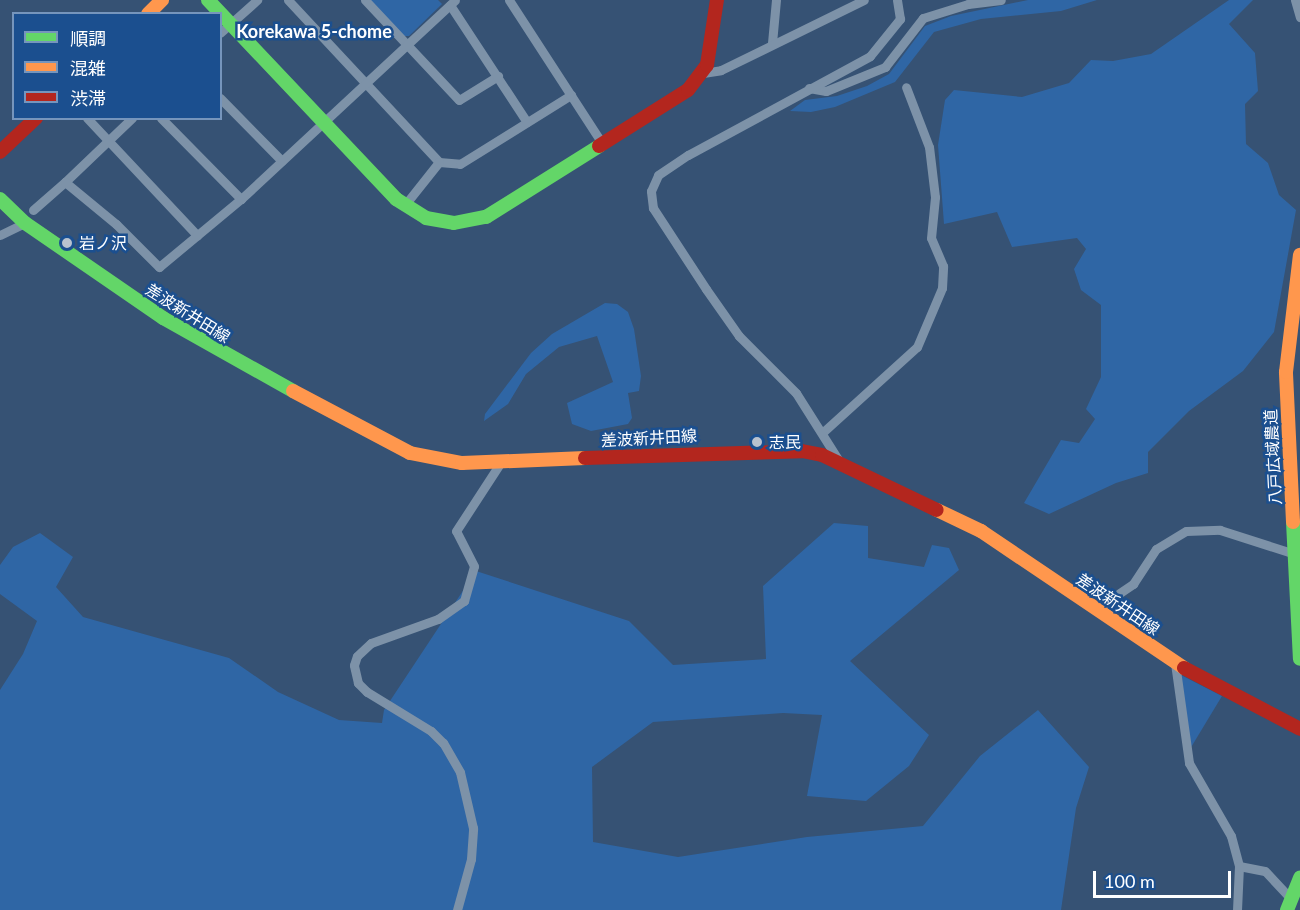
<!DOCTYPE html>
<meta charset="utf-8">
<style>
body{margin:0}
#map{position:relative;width:1300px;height:910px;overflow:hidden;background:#365274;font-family:Lato,"Noto Sans JP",sans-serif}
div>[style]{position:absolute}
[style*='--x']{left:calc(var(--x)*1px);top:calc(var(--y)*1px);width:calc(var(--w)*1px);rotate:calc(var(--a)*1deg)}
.green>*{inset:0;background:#2f66a5}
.street>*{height:9px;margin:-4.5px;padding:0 4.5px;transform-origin:4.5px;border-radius:4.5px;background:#7d92a8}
.fast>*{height:14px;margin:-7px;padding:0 7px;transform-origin:7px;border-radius:7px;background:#63d668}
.slow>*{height:14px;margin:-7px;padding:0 7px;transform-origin:7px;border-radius:7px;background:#ff974d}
.jam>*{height:14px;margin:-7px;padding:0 7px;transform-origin:7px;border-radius:7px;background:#b3261e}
.dots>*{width:16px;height:16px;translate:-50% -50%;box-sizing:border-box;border:3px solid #1b4f8f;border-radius:50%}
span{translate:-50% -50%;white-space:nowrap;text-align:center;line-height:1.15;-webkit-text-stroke:5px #1b4f8f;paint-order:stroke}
.poi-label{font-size:16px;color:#fff}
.left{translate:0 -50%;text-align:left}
.street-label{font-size:16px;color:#fff}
.neighbourhood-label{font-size:18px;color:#fff;font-weight:700}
.legend{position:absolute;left:12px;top:12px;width:210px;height:108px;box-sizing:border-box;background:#1b4f8f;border:2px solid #7695bc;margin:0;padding:8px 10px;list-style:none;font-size:18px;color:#fff}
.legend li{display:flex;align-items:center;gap:12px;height:30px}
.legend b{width:30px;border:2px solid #7695bc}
.scale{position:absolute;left:1093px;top:871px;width:138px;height:27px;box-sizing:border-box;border:3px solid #fff;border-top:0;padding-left:8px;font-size:18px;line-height:21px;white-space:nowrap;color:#fff;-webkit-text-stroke:4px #1b4f8f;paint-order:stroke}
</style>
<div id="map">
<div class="green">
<i style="clip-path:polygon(370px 0,438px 0,442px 4px,409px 36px,404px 36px)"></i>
<i style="clip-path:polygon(1028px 0,1097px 0,1061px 11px,981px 19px,934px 32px,895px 82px,835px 107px,811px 112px,790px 111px,805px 100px,837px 96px,867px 86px,889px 74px,925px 26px,951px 16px)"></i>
<i style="clip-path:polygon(1229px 0,1253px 0,1229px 24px,1255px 53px,1258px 91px,1245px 104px,1246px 144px,1268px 163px,1279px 195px,1296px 210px,1274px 332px,1243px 371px,1189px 411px,1148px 452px,1148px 473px,1116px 483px,1049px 514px,1024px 503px,1061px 440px,1079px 443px,1095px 419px,1086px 409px,1101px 377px,1101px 305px,1081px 290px,1074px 269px,1086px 249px,1077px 238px,1012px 247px,997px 212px,944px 224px,938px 145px,945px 100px,954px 90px,1022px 97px,1069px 83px,1091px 60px,1113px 61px,1151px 54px)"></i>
<i style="clip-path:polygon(605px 303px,617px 304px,628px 312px,634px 329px,641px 376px,639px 391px,628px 393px,632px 418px,628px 424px,591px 431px,572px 424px,567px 403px,613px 382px,597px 336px,559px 347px,526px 374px,508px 404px,484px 421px,485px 414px,531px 353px,552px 334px)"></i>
<i style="clip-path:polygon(834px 523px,868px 526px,868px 558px,924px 567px,932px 545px,949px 548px,959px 570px,850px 661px,929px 735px,909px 766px,866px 801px,807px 796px,822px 715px,783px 713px,653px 722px,592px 767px,593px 842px,678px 857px,807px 837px,923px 826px,980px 756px,1038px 710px,1089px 767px,1076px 808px,1061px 910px,0 910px,0 690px,23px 654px,37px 621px,0 594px,0 565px,13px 547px,40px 533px,73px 557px,56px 587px,83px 617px,229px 658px,278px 692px,339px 720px,382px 723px,384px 710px,476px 571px,629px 621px,673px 665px,766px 659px,763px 586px)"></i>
<i style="clip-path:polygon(1181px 675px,1222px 696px,1190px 749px)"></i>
</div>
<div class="street">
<i style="--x:288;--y:0;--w:221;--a:47"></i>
<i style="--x:439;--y:162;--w:21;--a:5"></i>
<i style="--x:460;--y:164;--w:131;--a:-31.9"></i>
<i style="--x:365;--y:0;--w:137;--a:46.8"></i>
<i style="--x:459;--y:100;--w:46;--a:-31.6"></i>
<i style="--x:509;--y:0;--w:171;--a:57"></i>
<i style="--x:1295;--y:0;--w:18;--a:74"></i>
<i style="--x:450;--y:5;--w:140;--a:56.7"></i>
<i style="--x:220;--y:33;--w:50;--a:-41.7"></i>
<i style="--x:772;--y:43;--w:43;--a:-84.7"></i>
<i style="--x:703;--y:73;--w:18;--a:-9"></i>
<i style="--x:721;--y:70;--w:159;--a:-26.1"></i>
<i style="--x:809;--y:88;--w:17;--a:10"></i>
<i style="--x:826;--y:91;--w:64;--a:-22.1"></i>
<i style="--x:885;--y:67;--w:62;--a:-52.2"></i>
<i style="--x:923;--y:18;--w:47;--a:-17.3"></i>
<i style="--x:968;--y:4;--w:33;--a:-7"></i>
<i style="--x:220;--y:98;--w:88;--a:45.5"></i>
<i style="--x:87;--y:118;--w:161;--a:46.8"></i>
<i style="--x:161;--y:118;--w:114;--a:45.4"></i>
<i style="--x:65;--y:182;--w:93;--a:-43.7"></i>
<i style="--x:404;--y:206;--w:56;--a:-51.5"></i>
<i style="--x:33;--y:210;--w:43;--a:-41.2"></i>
<i style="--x:65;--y:182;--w:66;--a:39.5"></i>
<i style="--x:116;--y:224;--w:61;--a:45"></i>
<i style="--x:159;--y:267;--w:107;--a:-39.7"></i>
<i style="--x:241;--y:199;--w:292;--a:-42.9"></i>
<i style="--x:0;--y:235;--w:28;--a:-26"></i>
<i style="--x:822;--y:433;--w:128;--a:-42.2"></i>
<i style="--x:917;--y:347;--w:64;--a:-67"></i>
<i style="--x:942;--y:288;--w:22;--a:-87"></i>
<i style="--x:943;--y:266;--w:30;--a:-113"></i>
<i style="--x:931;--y:238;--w:41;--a:-84.4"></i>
<i style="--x:935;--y:197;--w:50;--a:-96.8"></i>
<i style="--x:929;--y:147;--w:64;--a:-111"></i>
<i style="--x:839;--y:461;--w:80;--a:-122.3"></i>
<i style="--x:796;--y:393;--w:81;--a:-135"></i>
<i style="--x:739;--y:336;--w:57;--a:-125.1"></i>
<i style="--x:706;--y:289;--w:97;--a:-123.2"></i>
<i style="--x:653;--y:208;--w:17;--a:-97"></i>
<i style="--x:651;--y:191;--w:17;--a:-66"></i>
<i style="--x:658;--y:175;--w:36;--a:-34"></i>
<i style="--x:688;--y:155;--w:207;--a:-28.5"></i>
<i style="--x:870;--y:56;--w:48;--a:-51"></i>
<i style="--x:900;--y:19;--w:19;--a:-99"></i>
<i style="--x:1096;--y:609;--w:45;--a:-34"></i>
<i style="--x:1133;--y:584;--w:42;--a:-56.7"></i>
<i style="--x:1156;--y:549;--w:35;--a:-31"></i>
<i style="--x:1186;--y:531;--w:34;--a:-2"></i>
<i style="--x:1220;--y:530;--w:82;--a:17.8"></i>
<i style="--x:1175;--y:663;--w:101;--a:82"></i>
<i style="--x:1189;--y:763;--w:84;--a:60.1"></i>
<i style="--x:1231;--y:836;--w:31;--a:75"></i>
<i style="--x:1239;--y:866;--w:44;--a:92.6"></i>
<i style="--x:1239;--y:866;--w:26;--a:11"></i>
<i style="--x:1265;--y:871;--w:40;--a:47"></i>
<i style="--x:457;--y:910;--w:53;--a:-74.6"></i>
<i style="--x:471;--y:859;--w:31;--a:-86"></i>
<i style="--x:473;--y:828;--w:57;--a:-103.1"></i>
<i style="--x:460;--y:772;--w:34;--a:-120"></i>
<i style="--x:443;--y:743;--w:17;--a:-135"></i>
<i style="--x:431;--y:731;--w:75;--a:-148.6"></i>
<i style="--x:367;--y:692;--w:13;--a:-135"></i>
<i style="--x:358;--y:683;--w:18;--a:-103"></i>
<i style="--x:354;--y:665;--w:9;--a:-72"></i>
<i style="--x:357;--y:656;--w:19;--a:-43"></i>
<i style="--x:371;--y:643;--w:71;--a:-19.7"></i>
<i style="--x:438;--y:619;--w:32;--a:-35"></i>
<i style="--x:464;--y:601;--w:36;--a:-74"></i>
<i style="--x:474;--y:566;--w:39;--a:-117"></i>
<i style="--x:456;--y:531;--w:82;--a:-56.9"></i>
</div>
<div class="fast">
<i style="--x:208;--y:0;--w:274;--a:46.6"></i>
<i style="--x:396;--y:199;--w:36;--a:32"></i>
<i style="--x:426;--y:218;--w:28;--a:10"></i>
<i style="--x:454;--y:223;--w:33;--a:-11"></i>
<i style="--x:486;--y:217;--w:133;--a:-32.1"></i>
<i style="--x:0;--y:199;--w:35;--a:44"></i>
<i style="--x:25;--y:223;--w:168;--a:34.5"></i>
<i style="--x:163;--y:318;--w:149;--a:29.3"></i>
<i style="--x:1293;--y:522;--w:137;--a:87.1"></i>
<i style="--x:1287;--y:910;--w:35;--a:-68"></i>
</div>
<div class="slow">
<i style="--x:148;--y:14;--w:20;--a:-45"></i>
<i style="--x:293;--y:391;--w:132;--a:27.9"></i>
<i style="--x:410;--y:453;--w:53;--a:10.9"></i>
<i style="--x:462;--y:463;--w:123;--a:-2.3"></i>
<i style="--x:937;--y:510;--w:49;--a:25.5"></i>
<i style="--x:981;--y:531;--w:245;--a:34"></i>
<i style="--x:1293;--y:522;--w:150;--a:-92.7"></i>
<i style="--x:1286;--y:372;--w:118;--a:-83.2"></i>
</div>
<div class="jam">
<i style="--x:599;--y:146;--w:105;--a:-32.2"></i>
<i style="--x:688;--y:90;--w:31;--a:-53"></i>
<i style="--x:707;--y:65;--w:66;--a:-81.3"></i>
<i style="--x:0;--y:152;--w:50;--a:-43.4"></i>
<i style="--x:585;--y:458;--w:217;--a:-1.8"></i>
<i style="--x:802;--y:451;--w:20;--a:11"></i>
<i style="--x:822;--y:455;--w:127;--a:25.6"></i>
<i style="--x:1184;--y:668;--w:131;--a:27.7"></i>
</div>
<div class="dots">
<i style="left:67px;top:243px;background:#b9c2ce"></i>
<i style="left:757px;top:442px;background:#b9c2ce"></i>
</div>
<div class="poi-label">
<span class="left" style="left:79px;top:243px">岩ノ沢</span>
<span class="left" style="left:769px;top:442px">志民</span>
</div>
<div class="street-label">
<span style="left:188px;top:313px;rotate:32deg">差波新井田線</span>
<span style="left:649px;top:438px;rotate:-3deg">差波新井田線</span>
<span style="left:1273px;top:457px;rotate:-93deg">八戸広域農道</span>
<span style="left:1118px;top:604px;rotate:34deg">差波新井田線</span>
</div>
<div class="neighbourhood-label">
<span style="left:314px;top:31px">Korekawa 5-chome</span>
</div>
<ul class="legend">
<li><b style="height:8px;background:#63d668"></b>順調</li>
<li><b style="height:8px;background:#ff974d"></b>混雑</li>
<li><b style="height:8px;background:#b3261e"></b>渋滞</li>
</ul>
<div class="scale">100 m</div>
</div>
